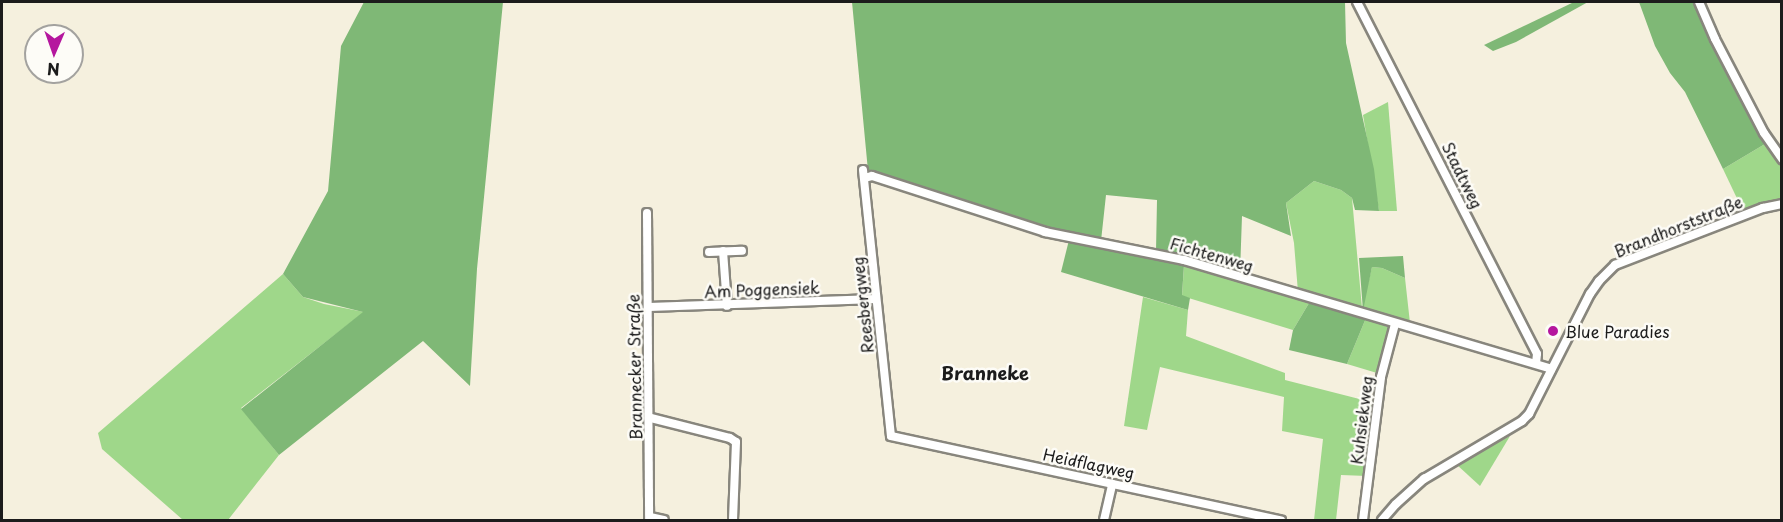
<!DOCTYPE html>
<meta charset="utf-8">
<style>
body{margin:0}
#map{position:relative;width:1783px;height:522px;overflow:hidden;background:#f5f0de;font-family:"Playpen Sans",sans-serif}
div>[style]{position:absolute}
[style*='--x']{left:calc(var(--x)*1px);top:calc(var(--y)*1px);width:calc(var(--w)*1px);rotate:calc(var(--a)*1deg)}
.green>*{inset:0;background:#9fd78a}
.forest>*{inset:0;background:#7fb876}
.roads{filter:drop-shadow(2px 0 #88867d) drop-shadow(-2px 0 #88867d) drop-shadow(0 2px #88867d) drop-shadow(0 -2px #88867d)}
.minor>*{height:8px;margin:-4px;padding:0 4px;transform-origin:4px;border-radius:4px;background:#fff}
.dots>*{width:16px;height:16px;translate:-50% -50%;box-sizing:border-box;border:3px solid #fdfcf7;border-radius:50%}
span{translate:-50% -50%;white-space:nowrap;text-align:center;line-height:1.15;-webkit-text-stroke:5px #fdfcf7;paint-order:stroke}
.street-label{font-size:16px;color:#1c1c1c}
.poi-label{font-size:16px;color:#1c1c1c}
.left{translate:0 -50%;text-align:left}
.neighbourhood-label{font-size:18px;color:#1c1c1c;font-weight:700}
.frame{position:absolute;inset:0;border:3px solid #1c1c1c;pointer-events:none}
.north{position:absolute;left:24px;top:24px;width:60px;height:60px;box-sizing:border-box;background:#fdfcf7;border:2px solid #a3a29f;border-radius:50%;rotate:182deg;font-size:16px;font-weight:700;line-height:24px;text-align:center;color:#1c1c1c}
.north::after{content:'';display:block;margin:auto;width:21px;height:27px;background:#b5179e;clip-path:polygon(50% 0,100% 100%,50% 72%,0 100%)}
</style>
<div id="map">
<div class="green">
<i style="clip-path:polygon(1388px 102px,1397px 211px,1379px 211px,1363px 115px)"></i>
<i style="clip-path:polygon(1765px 144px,1781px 166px,1781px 200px,1743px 211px,1723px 169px)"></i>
<i style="clip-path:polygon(1314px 181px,1341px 190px,1352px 198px,1362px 308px,1372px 267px,1382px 268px,1405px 278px,1410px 323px,1298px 292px,1294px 243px,1286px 203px)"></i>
<i style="clip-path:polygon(1184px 265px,1297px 299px,1309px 303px,1293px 330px,1182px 296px)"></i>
<i style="clip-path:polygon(283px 274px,303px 297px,324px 304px,364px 312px,241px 408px,279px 455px,228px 520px,183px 520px,102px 449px,98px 433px)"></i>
<i style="clip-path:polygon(1143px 297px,1188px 310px,1186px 336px,1285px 373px,1285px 380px,1379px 404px,1367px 476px,1341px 475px,1336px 520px,1314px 520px,1323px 439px,1282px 431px,1284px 397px,1160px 367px,1147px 430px,1124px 426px)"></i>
<i style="clip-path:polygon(1366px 318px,1390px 328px,1377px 373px,1347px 364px)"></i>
<i style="clip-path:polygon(1510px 436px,1480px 486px,1456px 464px)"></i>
</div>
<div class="forest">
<i style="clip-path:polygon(364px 2px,503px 2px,477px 269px,470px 386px,423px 341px,279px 455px,241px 409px,363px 312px,303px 297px,283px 274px,328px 191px,341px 46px)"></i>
<i style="clip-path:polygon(852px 2px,1345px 2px,1346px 43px,1374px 169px,1379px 211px,1355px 210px,1352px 198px,1341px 190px,1314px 181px,1286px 203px,1291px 236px,1242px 216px,1240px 273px,1156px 251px,1157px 200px,1106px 195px,1101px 241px,1045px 229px,868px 171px)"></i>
<i style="clip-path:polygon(1574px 2px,1588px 2px,1516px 42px,1493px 51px,1484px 45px)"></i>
<i style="clip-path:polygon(1639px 2px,1697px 2px,1765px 144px,1723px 169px,1685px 92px,1670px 73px,1655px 46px)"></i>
<i style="clip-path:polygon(1069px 240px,1184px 265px,1182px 295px,1190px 298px,1188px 310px,1061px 272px)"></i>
<i style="clip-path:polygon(1403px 256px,1405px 278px,1382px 268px,1372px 267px,1363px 311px,1359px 258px)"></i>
<i style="clip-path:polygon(1309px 303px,1366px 318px,1347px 364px,1289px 350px,1293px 330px)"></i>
</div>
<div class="roads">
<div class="minor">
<i style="--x:1357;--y:2;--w:395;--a:62.9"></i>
<i style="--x:1537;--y:354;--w:9;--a:96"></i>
<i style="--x:1699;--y:2;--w:40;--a:66.6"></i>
<i style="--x:1715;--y:39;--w:106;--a:62.5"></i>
<i style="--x:1764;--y:133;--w:32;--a:55"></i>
<i style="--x:863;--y:170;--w:267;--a:84"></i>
<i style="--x:891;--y:436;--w:399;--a:12.2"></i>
<i style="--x:864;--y:178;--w:8;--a:-14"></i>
<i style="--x:872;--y:176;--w:182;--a:17.9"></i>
<i style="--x:1045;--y:232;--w:142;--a:11.4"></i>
<i style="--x:1184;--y:260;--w:383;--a:16.5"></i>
<i style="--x:647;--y:213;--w:307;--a:89.6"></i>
<i style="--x:723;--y:251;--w:55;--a:85.8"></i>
<i style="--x:709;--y:252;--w:33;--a:-2"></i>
<i style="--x:649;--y:307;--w:227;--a:-2"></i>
<i style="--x:651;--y:418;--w:81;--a:14.2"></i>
<i style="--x:730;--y:438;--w:7;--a:34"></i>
<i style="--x:736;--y:442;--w:78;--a:92.2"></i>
<i style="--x:650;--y:517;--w:14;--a:12"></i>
<i style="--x:1104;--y:520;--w:37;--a:-77"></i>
<i style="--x:1363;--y:520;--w:144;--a:-82.8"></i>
<i style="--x:1381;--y:377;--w:55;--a:-75.2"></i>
<i style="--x:1382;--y:520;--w:21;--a:-49"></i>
<i style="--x:1396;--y:504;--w:38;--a:-42"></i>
<i style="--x:1424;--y:479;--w:114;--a:-30.6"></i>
<i style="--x:1522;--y:421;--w:10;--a:-45"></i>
<i style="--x:1529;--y:414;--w:135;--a:-63.1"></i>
<i style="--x:1590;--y:294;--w:16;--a:-55"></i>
<i style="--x:1599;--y:281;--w:23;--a:-45"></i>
<i style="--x:1615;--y:265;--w:159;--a:-21.1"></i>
<i style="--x:1763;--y:208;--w:19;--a:-12"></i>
</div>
</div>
<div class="dots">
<i style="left:1553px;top:331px;background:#b5179e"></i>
</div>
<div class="street-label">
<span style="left:1463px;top:175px;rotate:64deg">Stadtweg</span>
<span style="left:1678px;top:226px;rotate:-22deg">Brandhorststraße</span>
<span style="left:1212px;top:254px;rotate:16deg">Fichtenweg</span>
<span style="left:762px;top:289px;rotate:-2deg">Am Poggensiek</span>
<span style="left:862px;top:305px;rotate:-96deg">Reesbergweg</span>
<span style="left:634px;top:367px;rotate:-91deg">Brannecker Straße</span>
<span style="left:1361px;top:420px;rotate:-83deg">Kuhsiekweg</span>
<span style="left:1089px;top:463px;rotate:12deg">Heidflagweg</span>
</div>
<div class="poi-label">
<span class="left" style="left:1565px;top:331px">Blue Paradies</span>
</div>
<div class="neighbourhood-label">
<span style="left:985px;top:373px">Branneke</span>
</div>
<div class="frame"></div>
<div class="north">N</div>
</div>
